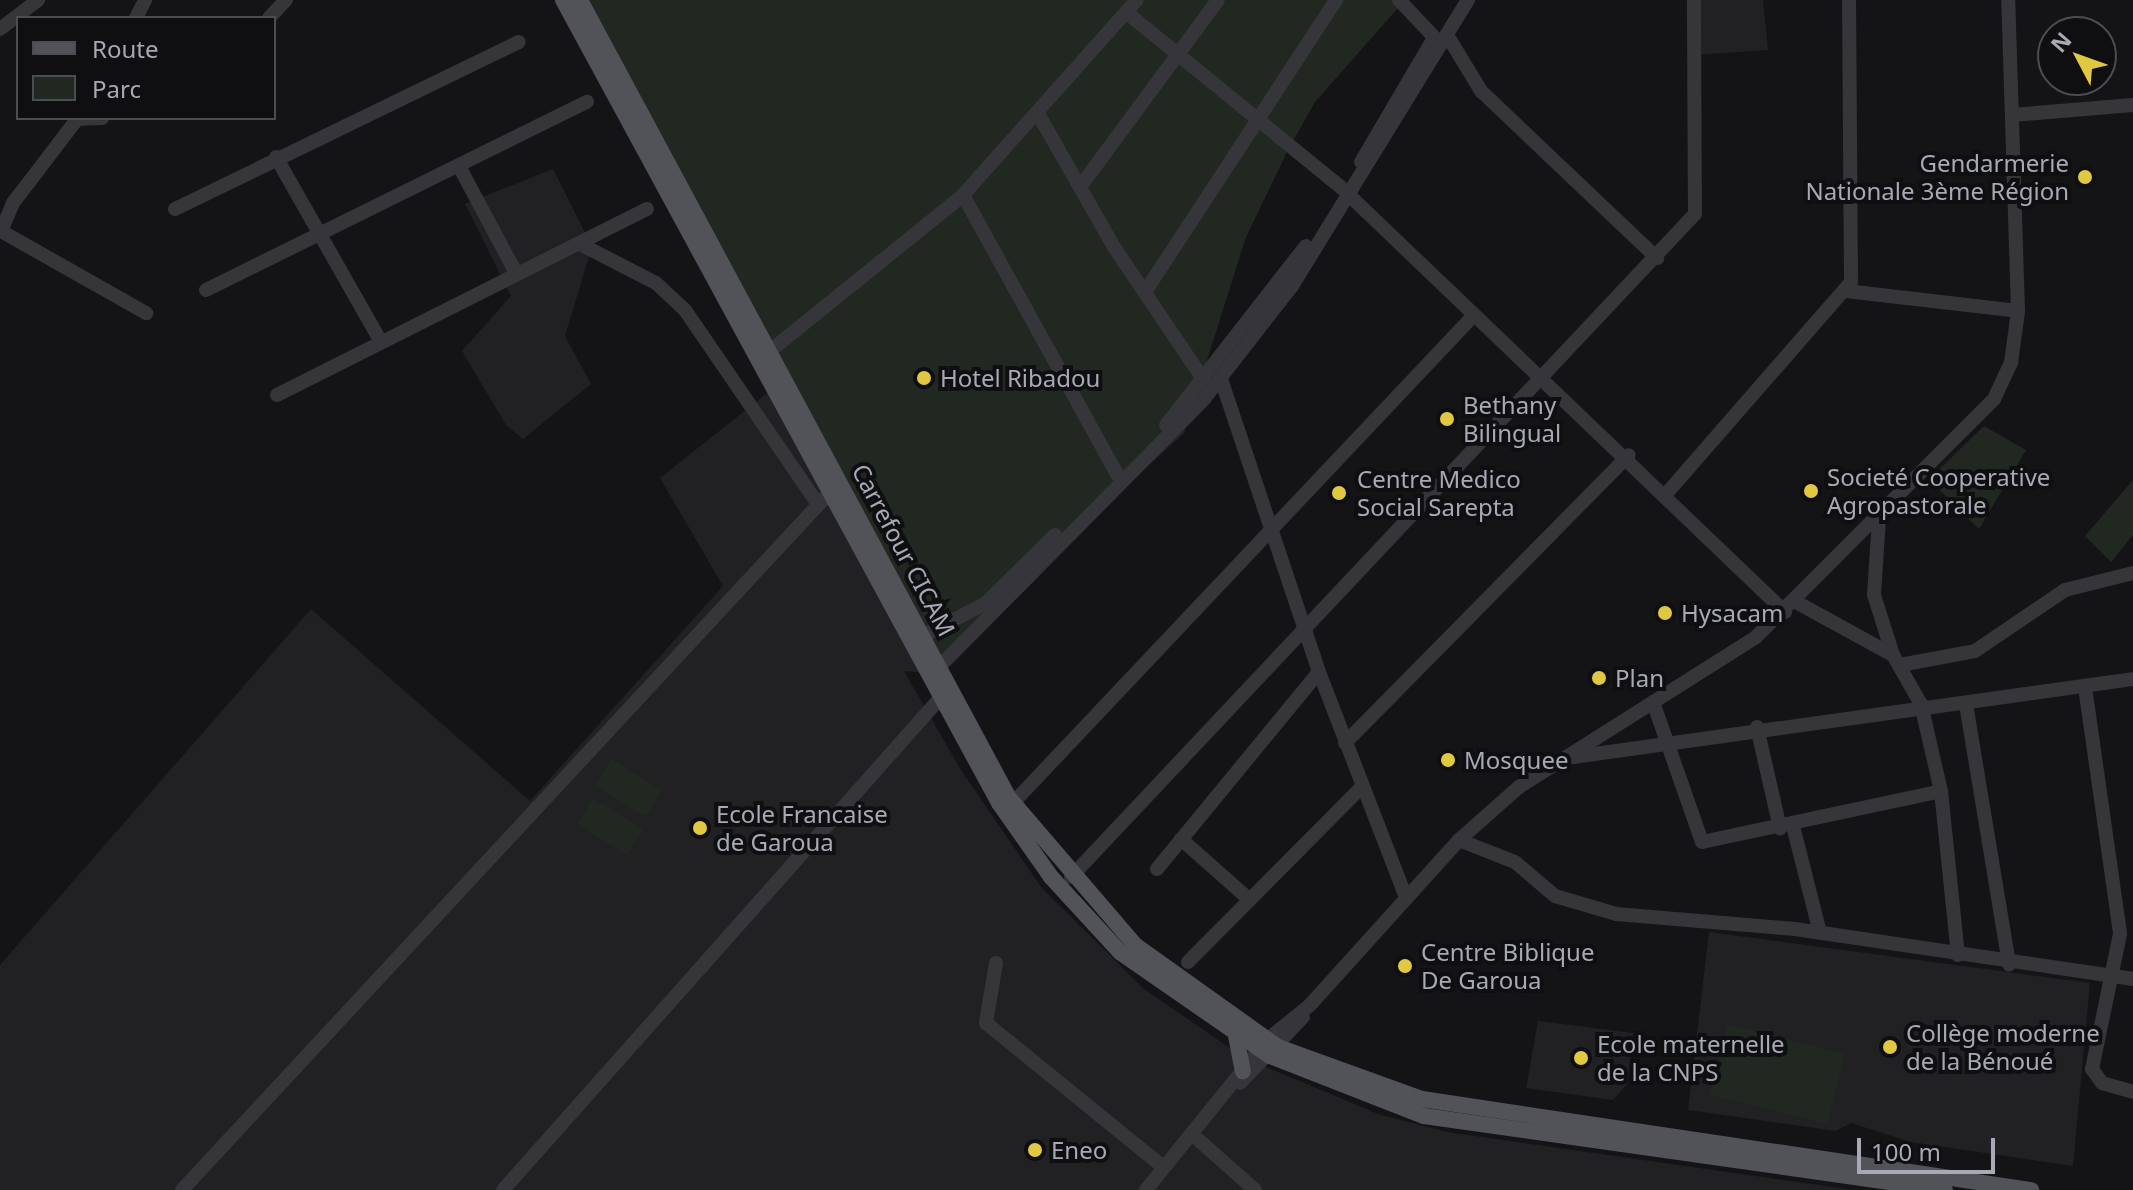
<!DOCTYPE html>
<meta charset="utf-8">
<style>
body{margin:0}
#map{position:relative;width:2133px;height:1190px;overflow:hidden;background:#141416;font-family:"Noto Sans",sans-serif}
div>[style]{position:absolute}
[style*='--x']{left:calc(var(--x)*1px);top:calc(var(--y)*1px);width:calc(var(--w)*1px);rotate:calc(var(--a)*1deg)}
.built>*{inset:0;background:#212022}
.green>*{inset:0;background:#212822}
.minor>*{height:14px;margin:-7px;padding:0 7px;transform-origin:7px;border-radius:7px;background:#36353a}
.major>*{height:16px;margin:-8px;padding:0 8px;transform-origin:8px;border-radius:8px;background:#525259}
.dots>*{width:22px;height:22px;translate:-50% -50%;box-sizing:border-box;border:4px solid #0f0f11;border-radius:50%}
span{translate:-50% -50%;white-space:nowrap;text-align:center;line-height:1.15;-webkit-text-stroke:8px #0f0f11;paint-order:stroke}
.poi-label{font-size:24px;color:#a7a9b5}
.right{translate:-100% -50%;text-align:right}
.left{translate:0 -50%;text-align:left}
.street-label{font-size:24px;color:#a7a9b5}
.legend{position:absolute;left:16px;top:16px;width:260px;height:104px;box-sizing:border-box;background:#0f0f11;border:2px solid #4c4d53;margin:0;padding:10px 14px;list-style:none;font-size:24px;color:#a7a9b5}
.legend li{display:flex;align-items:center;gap:16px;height:40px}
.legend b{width:40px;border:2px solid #4c4d53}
.north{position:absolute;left:2037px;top:16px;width:80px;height:80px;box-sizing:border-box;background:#0f0f11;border:2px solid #4c4d53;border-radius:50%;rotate:311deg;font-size:22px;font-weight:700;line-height:32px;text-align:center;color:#a7a9b5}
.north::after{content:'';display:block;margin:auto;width:28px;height:36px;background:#e1c841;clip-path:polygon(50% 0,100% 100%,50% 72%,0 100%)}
.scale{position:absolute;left:1857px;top:1138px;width:138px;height:36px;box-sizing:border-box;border:4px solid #a7a9b5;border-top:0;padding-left:10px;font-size:24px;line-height:28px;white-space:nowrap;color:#a7a9b5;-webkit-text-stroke:6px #0f0f11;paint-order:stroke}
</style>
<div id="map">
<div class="built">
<i style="clip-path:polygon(1692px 0,1763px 0,1768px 50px,1694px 55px)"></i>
<i style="clip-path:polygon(553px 169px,592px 247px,565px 336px,591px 384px,523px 439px,506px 425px,462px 351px,511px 296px,465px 204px)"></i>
<i style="clip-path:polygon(781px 382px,939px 674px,904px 671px,961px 770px,1041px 887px,1144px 989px,1243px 1057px,1378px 1114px,1447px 1132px,1854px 1190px,0 1190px,0 965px,311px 609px,530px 801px,723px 586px,660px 478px)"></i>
<i style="clip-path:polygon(1709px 932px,2090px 983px,2073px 1166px,1911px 1142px,1851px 1123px,1836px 1131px,1688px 1110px)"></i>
<i style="clip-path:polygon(1538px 1021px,1633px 1033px,1628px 1083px,1613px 1100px,1526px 1088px)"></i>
</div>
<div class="green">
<i style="clip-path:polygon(577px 0,1405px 0,1315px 102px,1289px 148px,1246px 237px,1184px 433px,1053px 552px,947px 665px)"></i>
<i style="clip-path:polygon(1984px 426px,2026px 450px,1979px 529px,1929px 479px)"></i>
<i style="clip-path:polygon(2133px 480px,2133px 535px,2111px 562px,2085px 536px)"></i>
<i style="clip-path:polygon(611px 759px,662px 790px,646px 817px,595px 786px)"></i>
<i style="clip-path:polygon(593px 798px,643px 829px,627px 855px,577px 824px)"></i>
<i style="clip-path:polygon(1728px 1024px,1845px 1054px,1827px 1124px,1710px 1095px)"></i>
</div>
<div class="minor">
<i style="--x:1399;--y:0;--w:52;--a:46.5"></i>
<i style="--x:1126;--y:12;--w:280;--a:39.2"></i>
<i style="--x:136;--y:18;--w:20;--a:-63"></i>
<i style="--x:269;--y:18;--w:25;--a:-47"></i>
<i style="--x:0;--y:29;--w:48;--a:-37.3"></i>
<i style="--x:1447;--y:35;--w:66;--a:58.7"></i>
<i style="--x:1481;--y:91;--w:243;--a:43.5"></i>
<i style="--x:1037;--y:112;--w:155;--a:60.3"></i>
<i style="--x:1114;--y:247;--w:163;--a:56"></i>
<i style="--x:2012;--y:115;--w:121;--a:-4.7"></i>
<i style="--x:78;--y:118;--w:107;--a:127.4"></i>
<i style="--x:13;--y:203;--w:30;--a:113"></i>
<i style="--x:1;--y:231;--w:167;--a:29.5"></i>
<i style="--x:77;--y:119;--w:25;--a:-2"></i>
<i style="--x:276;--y:157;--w:210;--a:60.4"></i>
<i style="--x:1361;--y:162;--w:144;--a:-59.5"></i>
<i style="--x:460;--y:168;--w:119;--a:61.9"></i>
<i style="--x:1080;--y:187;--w:232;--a:-53.6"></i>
<i style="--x:963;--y:195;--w:319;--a:61.1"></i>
<i style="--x:1350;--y:196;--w:602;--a:43.72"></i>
<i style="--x:175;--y:209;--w:382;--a:-25.9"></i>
<i style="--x:582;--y:245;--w:83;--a:27.2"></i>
<i style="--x:656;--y:283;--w:40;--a:43"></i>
<i style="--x:685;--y:310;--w:230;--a:55.6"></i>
<i style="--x:206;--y:290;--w:425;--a:-26.3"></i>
<i style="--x:1846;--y:291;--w:173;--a:6.6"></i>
<i style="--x:1145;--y:292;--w:349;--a:-56.8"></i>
<i style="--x:770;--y:351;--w:248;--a:-38.9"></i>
<i style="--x:963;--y:195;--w:261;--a:-48.3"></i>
<i style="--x:1221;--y:379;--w:309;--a:71.5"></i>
<i style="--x:1319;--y:672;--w:242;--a:68.9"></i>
<i style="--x:277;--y:395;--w:414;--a:-26.7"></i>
<i style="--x:1166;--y:425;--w:227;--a:-52"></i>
<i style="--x:1667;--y:493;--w:280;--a:-48.9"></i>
<i style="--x:1851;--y:282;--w:282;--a:-90.4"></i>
<i style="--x:1879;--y:519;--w:76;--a:93.8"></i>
<i style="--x:1874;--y:595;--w:63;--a:72.4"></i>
<i style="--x:1893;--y:655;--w:56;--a:60.3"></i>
<i style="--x:1921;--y:704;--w:89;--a:77.1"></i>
<i style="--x:1941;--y:791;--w:165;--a:84.1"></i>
<i style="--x:1796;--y:602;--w:111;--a:28.7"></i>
<i style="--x:923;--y:636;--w:71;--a:-27.6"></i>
<i style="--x:986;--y:603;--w:97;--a:-44.6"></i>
<i style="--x:1900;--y:665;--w:76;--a:-10.6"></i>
<i style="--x:1975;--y:651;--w:109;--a:-34.1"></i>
<i style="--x:2065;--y:590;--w:70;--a:-14"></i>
<i style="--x:939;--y:667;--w:377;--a:-45.3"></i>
<i style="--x:1204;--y:399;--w:143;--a:-52.1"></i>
<i style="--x:1292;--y:286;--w:336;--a:-58.4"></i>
<i style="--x:2085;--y:687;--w:249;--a:81.9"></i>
<i style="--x:2120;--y:934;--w:138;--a:101.7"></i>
<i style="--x:2092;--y:1069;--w:17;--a:54"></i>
<i style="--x:2102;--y:1083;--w:32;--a:16"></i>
<i style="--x:1653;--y:702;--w:148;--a:70.7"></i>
<i style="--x:1702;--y:842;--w:244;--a:-12"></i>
<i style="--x:1966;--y:704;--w:264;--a:80.6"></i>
<i style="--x:1757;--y:727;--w:104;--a:77.2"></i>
<i style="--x:1345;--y:743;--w:404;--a:-45.4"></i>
<i style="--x:1566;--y:758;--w:572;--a:-7.93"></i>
<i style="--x:1013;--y:803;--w:671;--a:-46.63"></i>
<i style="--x:1793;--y:826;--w:110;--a:75.8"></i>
<i style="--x:1181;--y:839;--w:92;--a:41.5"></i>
<i style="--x:1459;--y:840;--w:60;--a:21.4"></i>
<i style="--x:1515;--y:862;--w:52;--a:40.4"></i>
<i style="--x:1555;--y:896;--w:64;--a:16.4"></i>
<i style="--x:1616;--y:914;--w:180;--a:4.8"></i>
<i style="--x:1795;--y:929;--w:342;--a:8.4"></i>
<i style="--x:1157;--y:869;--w:255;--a:-50.6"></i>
<i style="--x:1071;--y:877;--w:910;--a:-46.74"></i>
<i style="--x:1695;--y:214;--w:214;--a:-90.3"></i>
<i style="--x:1188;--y:962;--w:245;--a:-45.2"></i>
<i style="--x:996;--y:963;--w:61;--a:99.5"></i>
<i style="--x:986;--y:1023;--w:228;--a:39.1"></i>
<i style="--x:1240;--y:1083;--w:91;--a:-46.3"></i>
<i style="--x:1193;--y:1135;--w:83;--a:41.6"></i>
<i style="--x:182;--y:1190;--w:954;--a:-47.12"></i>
<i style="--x:503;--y:1190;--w:661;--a:-48.37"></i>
<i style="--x:1146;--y:1190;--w:193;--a:-51.1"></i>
<i style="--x:1267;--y:1040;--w:55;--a:-39.1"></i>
<i style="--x:1310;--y:1005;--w:222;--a:-47.9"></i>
<i style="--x:1459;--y:840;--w:80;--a:-41.5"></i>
<i style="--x:1519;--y:787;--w:280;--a:-32.3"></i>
<i style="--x:1756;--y:637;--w:337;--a:-45"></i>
<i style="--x:1994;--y:399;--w:40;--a:-65"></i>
<i style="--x:2011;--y:363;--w:52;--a:-82.3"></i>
<i style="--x:2018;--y:311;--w:311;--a:-91.8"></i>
</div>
<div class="major">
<i style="--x:563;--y:0;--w:914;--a:61.5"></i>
<i style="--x:999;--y:803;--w:90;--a:54.9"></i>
<i style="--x:1051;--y:877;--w:103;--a:47.4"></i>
<i style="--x:1121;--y:953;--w:181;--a:34.7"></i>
<i style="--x:1270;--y:1056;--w:165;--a:21.3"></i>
<i style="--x:1424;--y:1116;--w:526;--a:8.08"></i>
<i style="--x:580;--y:0;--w:906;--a:61.74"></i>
<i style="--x:1009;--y:798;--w:194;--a:49.4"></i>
<i style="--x:1135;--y:945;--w:176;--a:35.5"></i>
<i style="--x:1278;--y:1047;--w:153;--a:19.9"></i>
<i style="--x:1422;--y:1099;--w:616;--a:8.5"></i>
<i style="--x:1236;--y:1036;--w:36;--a:79"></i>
</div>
<div class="dots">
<i style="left:2085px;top:177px;background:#e1c841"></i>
<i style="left:924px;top:378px;background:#e1c841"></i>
<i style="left:1447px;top:419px;background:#e1c841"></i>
<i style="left:1811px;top:491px;background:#e1c841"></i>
<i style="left:1339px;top:493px;background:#e1c841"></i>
<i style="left:1665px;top:613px;background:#e1c841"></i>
<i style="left:1599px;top:678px;background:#e1c841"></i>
<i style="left:1448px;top:760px;background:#e1c841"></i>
<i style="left:700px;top:828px;background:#e1c841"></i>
<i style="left:1405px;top:966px;background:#e1c841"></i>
<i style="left:1890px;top:1047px;background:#e1c841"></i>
<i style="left:1581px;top:1058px;background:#e1c841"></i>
<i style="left:1035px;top:1150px;background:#e1c841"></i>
</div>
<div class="poi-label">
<span class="right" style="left:2069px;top:177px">Gendarmerie<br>Nationale 3ème Région</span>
<span class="left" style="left:940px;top:378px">Hotel Ribadou</span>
<span class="left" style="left:1463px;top:419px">Bethany<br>Bilingual</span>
<span class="left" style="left:1827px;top:491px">Societé Cooperative<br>Agropastorale</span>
<span class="left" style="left:1357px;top:493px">Centre Medico<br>Social Sarepta</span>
<span class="left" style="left:1681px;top:613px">Hysacam</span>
<span class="left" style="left:1615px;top:678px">Plan</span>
<span class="left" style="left:1464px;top:760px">Mosquee</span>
<span class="left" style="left:716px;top:828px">Ecole Francaise<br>de Garoua</span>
<span class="left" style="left:1421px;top:966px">Centre Biblique<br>De Garoua</span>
<span class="left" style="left:1906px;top:1047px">Collège moderne<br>de la Bénoué</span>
<span class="left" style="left:1597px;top:1058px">Ecole maternelle<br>de la CNPS</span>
<span class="left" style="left:1051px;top:1150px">Eneo</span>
</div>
<div class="street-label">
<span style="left:904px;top:550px;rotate:62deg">Carrefour CICAM</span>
</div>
<ul class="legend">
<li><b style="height:10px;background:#525259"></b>Route</li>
<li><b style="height:22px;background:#212822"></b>Parc</li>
</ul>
<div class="north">N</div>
<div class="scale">100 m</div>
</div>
